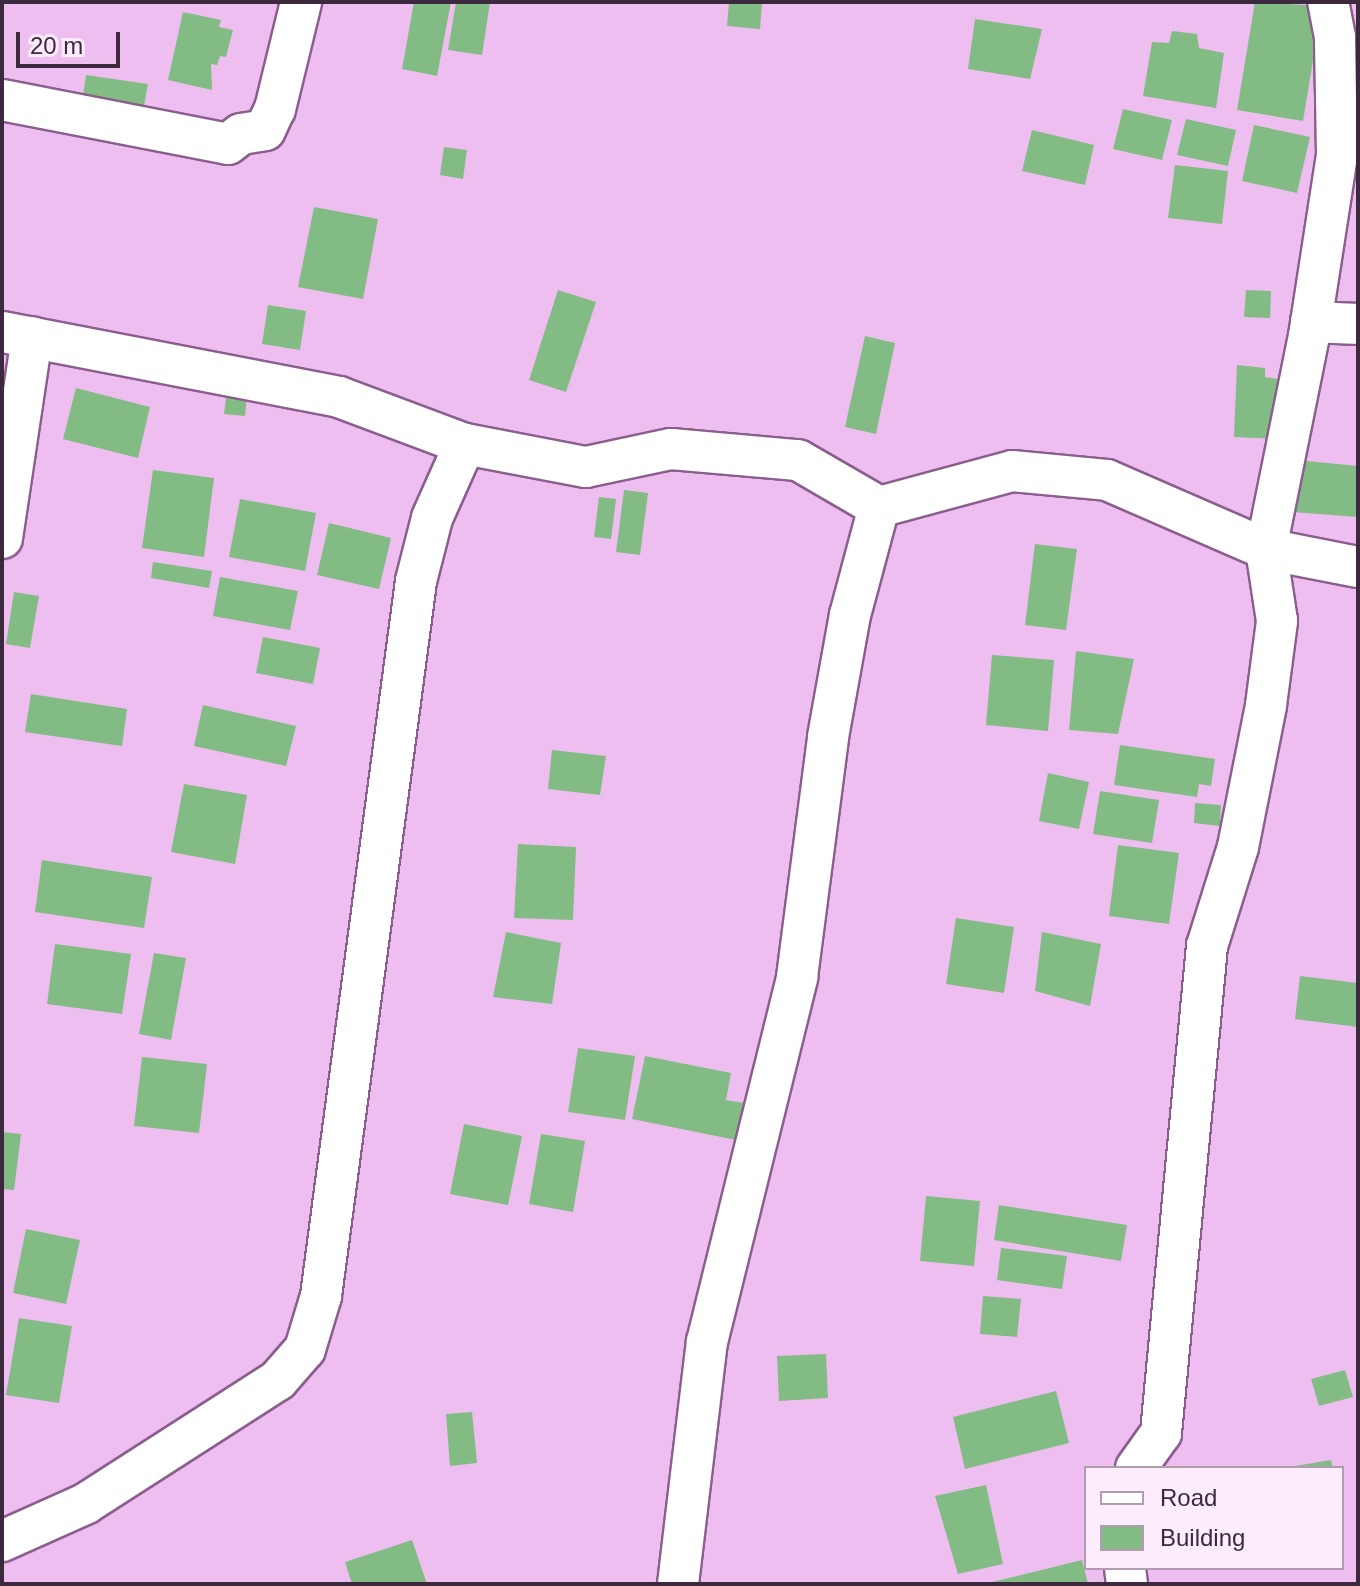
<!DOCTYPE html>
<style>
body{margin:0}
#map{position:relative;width:1360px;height:1586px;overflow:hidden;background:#efbef1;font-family:Helvetica,sans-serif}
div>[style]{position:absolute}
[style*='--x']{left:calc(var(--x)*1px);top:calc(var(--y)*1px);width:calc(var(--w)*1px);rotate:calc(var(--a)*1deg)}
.building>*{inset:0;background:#82bc84}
.roads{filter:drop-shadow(2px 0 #8a5e8d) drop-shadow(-2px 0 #8a5e8d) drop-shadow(0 2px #8a5e8d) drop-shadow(0 -2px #8a5e8d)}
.street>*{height:40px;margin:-20px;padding:0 20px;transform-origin:20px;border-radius:20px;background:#fff}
span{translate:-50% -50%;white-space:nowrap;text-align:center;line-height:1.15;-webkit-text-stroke:6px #fcecfc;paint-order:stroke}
.frame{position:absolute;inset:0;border:4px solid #3d293e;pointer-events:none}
.legend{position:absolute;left:1084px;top:1466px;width:260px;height:104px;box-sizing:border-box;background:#fcecfc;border:2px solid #b09eb0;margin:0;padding:10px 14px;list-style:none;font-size:24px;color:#3d293e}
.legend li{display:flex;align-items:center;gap:16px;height:40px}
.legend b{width:40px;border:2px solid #b09eb0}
.scale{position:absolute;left:16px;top:32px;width:104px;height:36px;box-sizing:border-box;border:4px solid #3d293e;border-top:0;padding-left:10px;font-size:24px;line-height:28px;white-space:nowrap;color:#3d293e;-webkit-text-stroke:6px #fcecfc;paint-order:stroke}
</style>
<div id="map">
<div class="building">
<i style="clip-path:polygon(414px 2px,451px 2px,437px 76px,402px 69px)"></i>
<i style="clip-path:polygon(456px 2px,490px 2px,482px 55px,448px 50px)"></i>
<i style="clip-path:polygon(729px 2px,762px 2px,760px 29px,727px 26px)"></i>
<i style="clip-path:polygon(1255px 2px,1322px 6px,1303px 121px,1237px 110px)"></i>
<i style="clip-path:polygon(183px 12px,221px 20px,219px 27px,233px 30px,226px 57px,220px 56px,217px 65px,211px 64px,212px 90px,168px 80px)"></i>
<i style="clip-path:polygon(975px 19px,1042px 29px,1030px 79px,968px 69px)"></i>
<i style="clip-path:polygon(1172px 31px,1197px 34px,1199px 48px,1224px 53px,1216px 108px,1143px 96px,1152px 42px,1169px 43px)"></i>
<i style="clip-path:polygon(1354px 73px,1358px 74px,1358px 108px,1352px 107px)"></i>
<i style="clip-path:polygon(86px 75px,148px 84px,143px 111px,82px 102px)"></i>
<i style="clip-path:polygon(1123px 109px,1172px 120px,1162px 160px,1113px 149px)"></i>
<i style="clip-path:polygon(1186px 119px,1236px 130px,1228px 166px,1177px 155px)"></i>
<i style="clip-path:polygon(1254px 125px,1310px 137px,1297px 193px,1242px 181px)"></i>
<i style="clip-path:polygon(1032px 130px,1094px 145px,1085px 185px,1022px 171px)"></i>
<i style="clip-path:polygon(444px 147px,467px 150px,463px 179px,440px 175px)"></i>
<i style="clip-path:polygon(1175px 165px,1228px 171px,1222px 224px,1168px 218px)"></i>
<i style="clip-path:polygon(314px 207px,378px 219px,363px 299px,298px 287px)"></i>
<i style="clip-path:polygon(558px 290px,596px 302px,566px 392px,529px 380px)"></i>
<i style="clip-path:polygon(1246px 290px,1271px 291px,1270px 318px,1244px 317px)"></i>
<i style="clip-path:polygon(268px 305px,306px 311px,300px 350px,262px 344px)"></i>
<i style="clip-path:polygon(865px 336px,895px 343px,876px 434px,845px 427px)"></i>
<i style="clip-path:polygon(1237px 365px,1265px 368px,1265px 377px,1286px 380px,1278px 439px,1234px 437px)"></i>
<i style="clip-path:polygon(228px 384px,248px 386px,245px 416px,224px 414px)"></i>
<i style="clip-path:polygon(76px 388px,150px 407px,138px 458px,63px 439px)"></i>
<i style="clip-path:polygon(1296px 460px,1358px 466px,1358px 517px,1292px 512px)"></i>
<i style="clip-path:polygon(153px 470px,214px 478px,204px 557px,142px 548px)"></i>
<i style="clip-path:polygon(624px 490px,648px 493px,640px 555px,616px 552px)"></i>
<i style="clip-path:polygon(599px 497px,616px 499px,611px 539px,594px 537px)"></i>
<i style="clip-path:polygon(240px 499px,316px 513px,305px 571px,229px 557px)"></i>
<i style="clip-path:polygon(329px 523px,391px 538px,379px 589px,317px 575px)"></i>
<i style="clip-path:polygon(1035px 544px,1077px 549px,1066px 630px,1025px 625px)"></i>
<i style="clip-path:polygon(153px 562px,212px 571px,209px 588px,151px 578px)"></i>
<i style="clip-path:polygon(220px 577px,298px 591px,290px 630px,213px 616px)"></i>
<i style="clip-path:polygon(14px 592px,39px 596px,30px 648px,6px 644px)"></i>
<i style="clip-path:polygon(263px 637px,320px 648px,313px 684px,256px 673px)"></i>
<i style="clip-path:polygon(1076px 651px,1134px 659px,1118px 734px,1069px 730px)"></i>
<i style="clip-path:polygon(992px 655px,1054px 660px,1048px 731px,986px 725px)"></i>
<i style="clip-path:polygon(31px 694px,127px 709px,122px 746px,25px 732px)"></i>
<i style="clip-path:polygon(203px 705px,296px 726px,286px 766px,194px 746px)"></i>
<i style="clip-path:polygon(1120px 745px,1215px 759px,1211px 786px,1199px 784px,1197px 797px,1114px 785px)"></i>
<i style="clip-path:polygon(552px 750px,606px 756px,600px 795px,548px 789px)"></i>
<i style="clip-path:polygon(1048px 773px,1089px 782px,1079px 829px,1039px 821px)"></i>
<i style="clip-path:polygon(184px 784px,247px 795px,235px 864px,171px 852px)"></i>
<i style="clip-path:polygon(1100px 791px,1159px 800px,1152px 843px,1093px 834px)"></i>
<i style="clip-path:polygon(1195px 803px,1221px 805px,1220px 826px,1194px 823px)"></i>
<i style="clip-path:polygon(518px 844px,576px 847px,573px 920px,514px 918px)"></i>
<i style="clip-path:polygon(1118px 845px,1179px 853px,1169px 924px,1109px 916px)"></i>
<i style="clip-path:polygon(42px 860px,152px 877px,144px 928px,35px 912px)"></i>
<i style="clip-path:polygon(956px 918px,1014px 927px,1004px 993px,946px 984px)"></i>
<i style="clip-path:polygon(506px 932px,561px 943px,552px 1004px,493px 997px)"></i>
<i style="clip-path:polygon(1042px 932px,1101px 944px,1090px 1006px,1035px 991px)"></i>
<i style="clip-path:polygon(55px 944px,131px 954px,122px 1014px,47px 1004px)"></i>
<i style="clip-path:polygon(154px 953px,186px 958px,171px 1040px,139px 1034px)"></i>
<i style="clip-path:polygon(1300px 976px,1358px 983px,1358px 1027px,1295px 1019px)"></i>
<i style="clip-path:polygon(578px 1048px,635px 1056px,625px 1120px,568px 1112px)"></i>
<i style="clip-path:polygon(645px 1056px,731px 1073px,726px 1100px,744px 1103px,736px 1140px,632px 1119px)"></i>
<i style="clip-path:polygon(142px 1057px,207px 1064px,199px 1133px,134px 1126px)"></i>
<i style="clip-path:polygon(464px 1124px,522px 1136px,508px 1205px,450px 1194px)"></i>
<i style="clip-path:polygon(2px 1132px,21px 1134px,14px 1190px,2px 1189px)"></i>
<i style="clip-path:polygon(541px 1134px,585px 1141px,573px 1212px,529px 1204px)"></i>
<i style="clip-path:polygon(926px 1196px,980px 1201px,974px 1266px,920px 1261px)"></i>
<i style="clip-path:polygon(999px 1205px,1127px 1225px,1121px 1261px,994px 1240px)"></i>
<i style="clip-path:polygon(26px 1229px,80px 1240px,66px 1304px,13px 1293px)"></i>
<i style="clip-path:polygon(1001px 1248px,1067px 1256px,1062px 1289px,997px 1280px)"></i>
<i style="clip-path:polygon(983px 1296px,1021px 1299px,1017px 1337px,980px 1334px)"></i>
<i style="clip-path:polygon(19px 1318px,72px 1326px,59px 1403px,6px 1395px)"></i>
<i style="clip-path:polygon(826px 1354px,828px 1398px,779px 1401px,777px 1356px)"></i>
<i style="clip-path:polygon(1345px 1370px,1353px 1397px,1319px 1406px,1311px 1379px)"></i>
<i style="clip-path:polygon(1056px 1391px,1069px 1443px,965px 1469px,953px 1417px)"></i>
<i style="clip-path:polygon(472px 1412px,477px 1463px,450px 1466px,446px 1414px)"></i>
<i style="clip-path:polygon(1331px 1460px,1333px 1468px,1295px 1468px,1295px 1466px)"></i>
<i style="clip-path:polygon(986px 1485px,1003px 1564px,958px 1574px,935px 1496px)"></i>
<i style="clip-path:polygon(412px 1540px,427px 1584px,352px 1584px,345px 1562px)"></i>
<i style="clip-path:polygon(1082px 1560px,1088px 1584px,988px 1584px,988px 1583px)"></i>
</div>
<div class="roads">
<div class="street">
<i style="--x:2;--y:100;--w:230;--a:11"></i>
<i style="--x:228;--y:144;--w:16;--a:-38"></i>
<i style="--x:241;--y:134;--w:24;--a:-9"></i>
<i style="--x:265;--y:130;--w:23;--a:-65"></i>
<i style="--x:275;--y:109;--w:110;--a:-76.3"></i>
<i style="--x:1311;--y:322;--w:47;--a:2.4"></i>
<i style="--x:2;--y:332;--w:343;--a:10.9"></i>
<i style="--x:339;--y:397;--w:134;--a:20.5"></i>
<i style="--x:465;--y:444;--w:123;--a:10.8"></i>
<i style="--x:586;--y:467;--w:87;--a:-12"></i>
<i style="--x:671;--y:449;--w:127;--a:5"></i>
<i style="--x:798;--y:460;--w:94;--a:30.1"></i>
<i style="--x:879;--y:507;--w:138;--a:-15.1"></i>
<i style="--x:1012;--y:471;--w:95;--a:5.4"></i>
<i style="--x:1107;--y:480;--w:173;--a:23.5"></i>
<i style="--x:1266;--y:549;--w:94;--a:11.1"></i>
<i style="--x:2;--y:538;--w:203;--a:-81.5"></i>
<i style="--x:1136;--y:1468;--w:43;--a:-54.5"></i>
<i style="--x:1161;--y:1433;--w:489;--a:-84.6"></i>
<i style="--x:1207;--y:946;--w:104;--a:-72.6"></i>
<i style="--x:1238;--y:847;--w:145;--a:-78.8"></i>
<i style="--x:1266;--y:705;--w:85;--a:-82.5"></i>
<i style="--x:1277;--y:621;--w:73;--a:-98.7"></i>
<i style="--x:1266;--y:549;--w:217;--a:-78.6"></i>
<i style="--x:1309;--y:336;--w:183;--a:-81.2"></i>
<i style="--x:1337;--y:155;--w:118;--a:-91"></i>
<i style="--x:1335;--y:37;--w:36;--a:-101"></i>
<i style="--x:2;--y:1541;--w:91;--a:-24"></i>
<i style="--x:85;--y:1504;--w:229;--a:-32.7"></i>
<i style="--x:278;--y:1380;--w:41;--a:-48.9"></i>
<i style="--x:305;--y:1349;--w:55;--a:-73.2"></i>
<i style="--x:321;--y:1296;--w:721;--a:-82.43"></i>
<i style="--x:416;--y:581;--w:65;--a:-75.7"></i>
<i style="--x:432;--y:518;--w:81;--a:-66"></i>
<i style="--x:1125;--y:1568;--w:16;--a:83"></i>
<i style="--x:678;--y:1584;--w:244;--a:-83.2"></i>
<i style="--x:707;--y:1342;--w:376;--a:-76.1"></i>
<i style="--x:797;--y:977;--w:242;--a:-82.6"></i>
<i style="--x:828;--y:737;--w:124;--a:-79.8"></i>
<i style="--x:850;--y:615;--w:112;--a:-75"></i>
</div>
</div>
<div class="frame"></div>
<ul class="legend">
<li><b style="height:10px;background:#fff"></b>Road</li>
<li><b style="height:22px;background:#82bc84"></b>Building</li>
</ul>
<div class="scale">20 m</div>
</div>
